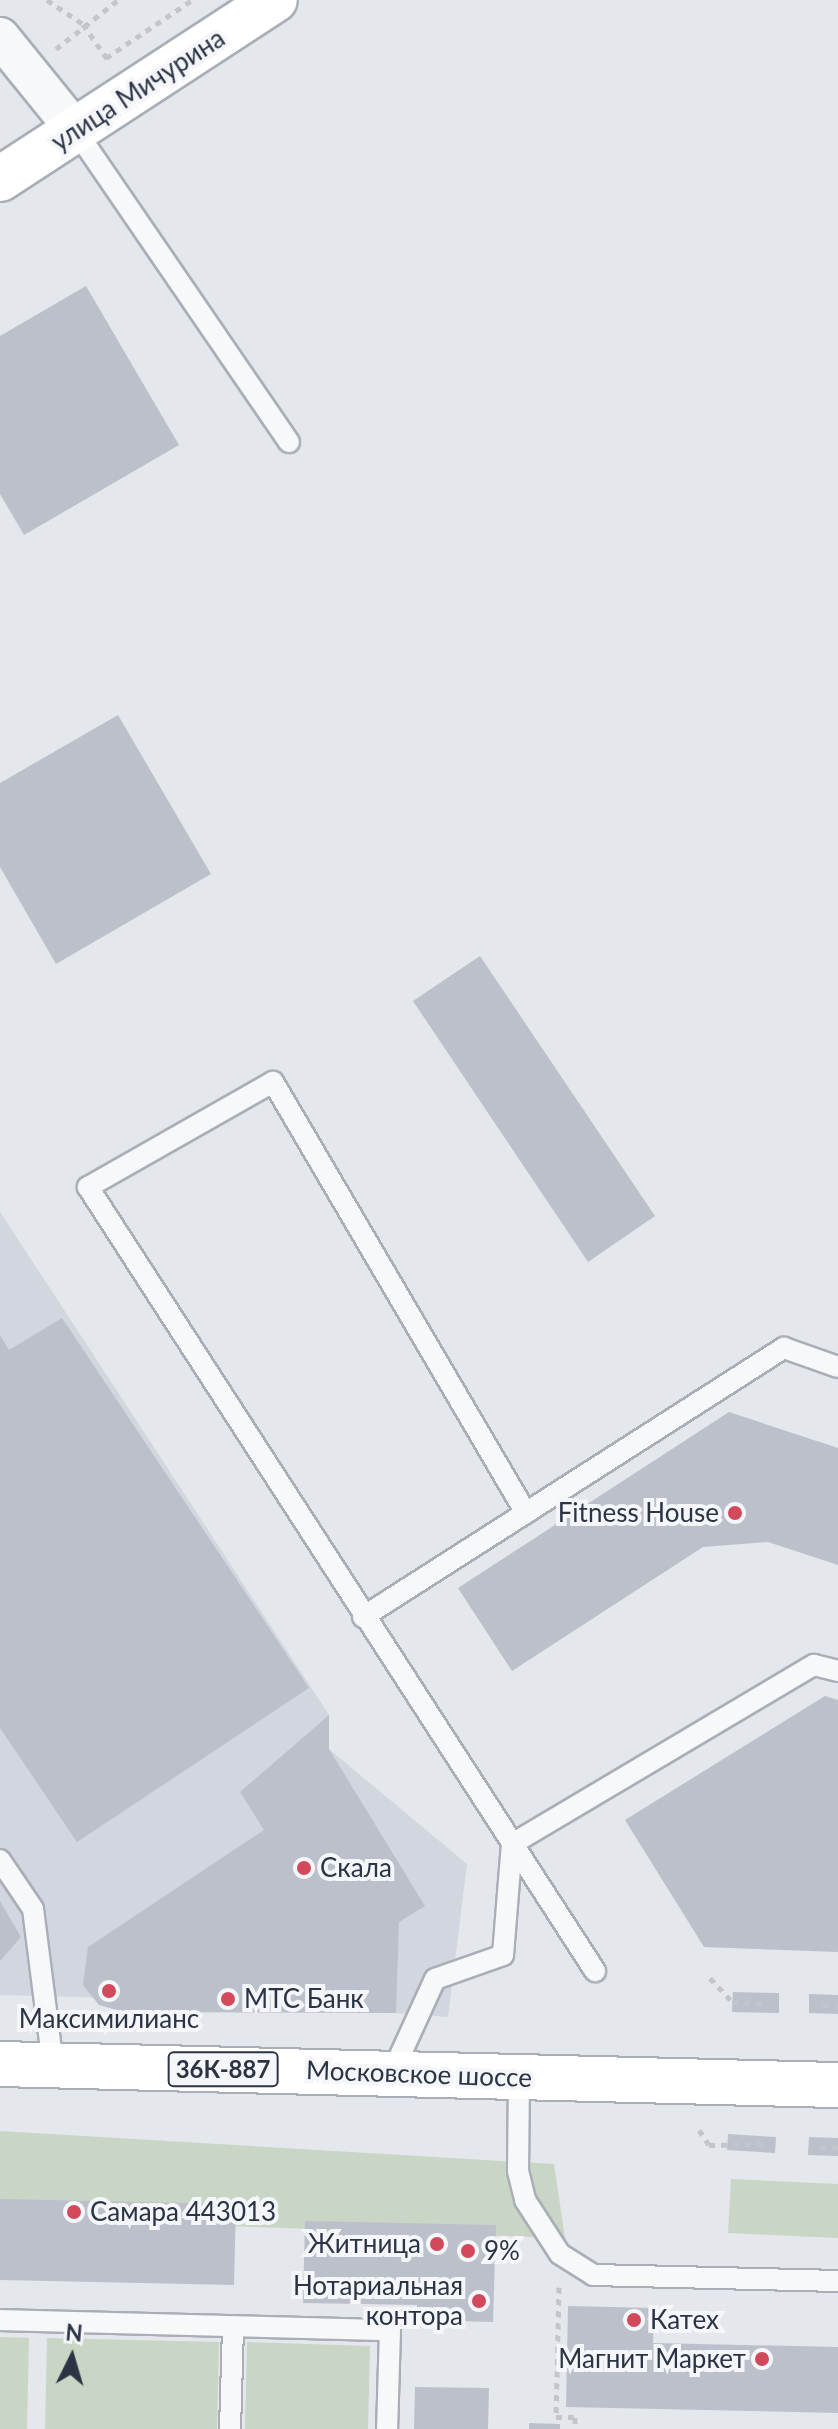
<!DOCTYPE html>
<meta charset="utf-8">
<style>
body{margin:0}
#map{position:relative;width:838px;height:2429px;overflow:hidden;background:#e4e7ec;font-family:Lato,sans-serif}
div>[style]{position:absolute}
[style*='--x']{left:calc(var(--x)*1px);top:calc(var(--y)*1px);width:calc(var(--w)*1px);rotate:calc(var(--a)*1deg)}
.built>*{inset:0;background:#d2d6de}
.green>*{inset:0;background:#c9d6c5}
.building>*{inset:0;background:#bbc0ca}
.path>*{height:5px;margin-top:-2.5px;transform-origin:0;background:repeating-linear-gradient(90deg,#c2c5cb 0 6px,transparent 0 12px)}
.roads{filter:drop-shadow(2px 0 #a9aeb7) drop-shadow(-2px 0 #a9aeb7) drop-shadow(0 2px #a9aeb7) drop-shadow(0 -2px #a9aeb7)}
.service>*{height:20px;margin:-10px;padding:0 10px;transform-origin:10px;border-radius:10px;background:#f7f8fa}
.minor>*{height:38px;margin:-19px;padding:0 19px;transform-origin:19px;border-radius:19px;background:#f7f8fa}
.secondary>*{height:44px;margin:-22px;padding:0 22px;transform-origin:22px;border-radius:22px;background:#fff}
.primary>*{height:44px;margin:-22px;padding:0 22px;transform-origin:22px;border-radius:22px;background:#fff}
.dots>*{width:22px;height:22px;translate:-50% -50%;box-sizing:border-box;border:4px solid #f4f6f9;border-radius:50%}
span{translate:-50% -50%;white-space:nowrap;text-align:center;line-height:1.15;-webkit-text-stroke:8px #f4f6f9;paint-order:stroke}
.shield-label span{padding:2px 6px;background:#f4f6f9;border:2px solid;border-radius:6px;-webkit-text-stroke-width:0}
.shield-label{font-size:24px;color:#2b3445;font-weight:700}
.street-label{font-size:26px;color:#2b3445}
.poi-label{font-size:26px;color:#2b3445}
.right{translate:-100% -50%;text-align:right}
.left{translate:0 -50%;text-align:left}
.north{position:absolute;left:32px;top:2317px;width:80px;height:80px;-webkit-text-stroke:6px #f4f6f9;paint-order:stroke;rotate:5deg;font-size:22px;font-weight:700;line-height:32px;text-align:center;color:#2b3445}
.north::after{content:'';display:block;margin:auto;width:28px;height:36px;background:#2b3445;clip-path:polygon(50% 0,100% 100%,50% 72%,0 100%)}
</style>
<div id="map">
<div class="built">
<i style="clip-path:polygon(0 1212px,329px 1715px,329px 1749px,467px 1864px,448px 2017px,234px 2001px,0 1995px)"></i>
</div>
<div class="green">
<i style="clip-path:polygon(0 2131px,554px 2164px,565px 2238px,0 2218px)"></i>
<i style="clip-path:polygon(731px 2179px,838px 2184px,838px 2238px,728px 2233px)"></i>
<i style="clip-path:polygon(0 2337px,29px 2338px,27px 2429px,0 2429px)"></i>
<i style="clip-path:polygon(47px 2338px,219px 2342px,217px 2429px,45px 2429px)"></i>
<i style="clip-path:polygon(247px 2342px,370px 2346px,368px 2429px,245px 2429px)"></i>
</div>
<div class="building">
<i style="clip-path:polygon(86px 286px,179px 445px,24px 535px,0 494px,0 336px)"></i>
<i style="clip-path:polygon(118px 715px,211px 874px,56px 964px,0 867px,0 783px)"></i>
<i style="clip-path:polygon(480px 956px,655px 1216px,588px 1262px,413px 1001px)"></i>
<i style="clip-path:polygon(62px 1318px,309px 1688px,77px 1842px,0 1728px,0 1335px,9px 1350px)"></i>
<i style="clip-path:polygon(729px 1412px,838px 1448px,838px 1565px,768px 1542px,703px 1547px,512px 1671px,458px 1588px)"></i>
<i style="clip-path:polygon(825px 1696px,838px 1700px,838px 1952px,704px 1947px,625px 1820px)"></i>
<i style="clip-path:polygon(329px 1715px,329px 1749px,425px 1906px,399px 1922px,396px 2013px,124px 2012px,99px 2005px,83px 1985px,88px 1947px,264px 1830px,240px 1792px)"></i>
<i style="clip-path:polygon(0 1901px,21px 1937px,0 1961px)"></i>
<i style="clip-path:polygon(733px 1992px,779px 1993px,779px 2013px,732px 2012px)"></i>
<i style="clip-path:polygon(809px 1994px,838px 1995px,838px 2014px,809px 2013px)"></i>
<i style="clip-path:polygon(728px 2134px,776px 2137px,775px 2153px,727px 2150px)"></i>
<i style="clip-path:polygon(809px 2137px,838px 2138px,838px 2156px,808px 2155px)"></i>
<i style="clip-path:polygon(0 2199px,236px 2204px,234px 2285px,0 2280px)"></i>
<i style="clip-path:polygon(305px 2221px,496px 2225px,493px 2322px,417px 2320px,417px 2305px,303px 2303px)"></i>
<i style="clip-path:polygon(568px 2306px,654px 2308px,653px 2343px,838px 2347px,838px 2413px,566px 2407px)"></i>
<i style="clip-path:polygon(415px 2387px,489px 2388px,488px 2429px,414px 2429px)"></i>
<i style="clip-path:polygon(529px 2423px,560px 2424px,560px 2429px,529px 2429px)"></i>
</div>
<div class="path">
<i style="--x:47;--y:0;--w:43;--a:33.7"></i>
<i style="--x:83;--y:24;--w:47;--a:55.3"></i>
<i style="--x:56;--y:49;--w:79;--a:-38.3"></i>
<i style="--x:106;--y:58;--w:104;--a:-34"></i>
<i style="--x:710;--y:1978;--w:33;--a:47"></i>
<i style="--x:732;--y:2002;--w:34;--a:3"></i>
<i style="--x:823;--y:2005;--w:15;--a:4"></i>
<i style="--x:699;--y:2130;--w:18;--a:56"></i>
<i style="--x:709;--y:2145;--w:59;--a:-1"></i>
<i style="--x:820;--y:2147;--w:18;--a:3"></i>
<i style="--x:559;--y:2287;--w:130;--a:91.3"></i>
<i style="--x:556;--y:2417;--w:19;--a:0"></i>
<i style="--x:575;--y:2417;--w:12;--a:90"></i>
</div>
<div class="roads">
<div class="service">
<i style="--x:76;--y:131;--w:377;--a:55.6"></i>
<i style="--x:526;--y:1513;--w:500;--a:-120.4"></i>
<i style="--x:273;--y:1082;--w:213;--a:150.4"></i>
<i style="--x:88;--y:1187;--w:934;--a:57.11"></i>
<i style="--x:363;--y:1617;--w:500;--a:-32.6"></i>
<i style="--x:784;--y:1348;--w:57;--a:19.4"></i>
<i style="--x:0;--y:1860;--w:59;--a:56"></i>
<i style="--x:33;--y:1909;--w:157;--a:82.7"></i>
<i style="--x:392;--y:2073;--w:103;--a:-65.4"></i>
<i style="--x:435;--y:1979;--w:72;--a:-19.4"></i>
<i style="--x:503;--y:1955;--w:111;--a:-85.4"></i>
<i style="--x:512;--y:1844;--w:351;--a:-30.7"></i>
<i style="--x:814;--y:1665;--w:25;--a:14"></i>
<i style="--x:519;--y:2077;--w:94;--a:90.6"></i>
<i style="--x:518;--y:2171;--w:30;--a:76"></i>
<i style="--x:525;--y:2200;--w:64;--a:57.1"></i>
<i style="--x:560;--y:2254;--w:39;--a:32"></i>
<i style="--x:593;--y:2275;--w:245;--a:1.4"></i>
<i style="--x:0;--y:2320;--w:390;--a:1.5"></i>
<i style="--x:390;--y:2330;--w:99;--a:91.7"></i>
<i style="--x:230;--y:2429;--w:102;--a:-88.3"></i>
</div>
<div class="minor">
<i style="--x:0;--y:37;--w:121;--a:51"></i>
</div>
<div class="secondary">
<i style="--x:0;--y:179;--w:328;--a:-33.1"></i>
</div>
<div class="primary">
<i style="--x:0;--y:2064;--w:838;--a:1.44"></i>
</div>
</div>
<div class="dots">
<i style="left:735px;top:1513px;background:#d1495b"></i>
<i style="left:304px;top:1868px;background:#d1495b"></i>
<i style="left:109px;top:1991px;background:#d1495b"></i>
<i style="left:228px;top:1999px;background:#d1495b"></i>
<i style="left:74px;top:2212px;background:#d1495b"></i>
<i style="left:437px;top:2244px;background:#d1495b"></i>
<i style="left:468px;top:2251px;background:#d1495b"></i>
<i style="left:479px;top:2301px;background:#d1495b"></i>
<i style="left:634px;top:2320px;background:#d1495b"></i>
<i style="left:762px;top:2359px;background:#d1495b"></i>
</div>
<div class="shield-label">
<span style="left:223px;top:2069px">36К-887</span>
</div>
<div class="street-label">
<span style="left:138px;top:90px;rotate:-33deg">улица Мичурина</span>
<span style="left:419px;top:2074px;rotate:2deg">Московское шоссе</span>
</div>
<div class="poi-label">
<span class="right" style="left:719px;top:1513px">Fitness House</span>
<span class="left" style="left:320px;top:1868px">Скала</span>
<span class="left" style="left:244px;top:1999px">МТС Банк</span>
<span style="left:109px;top:2019px">Максимилианс</span>
<span class="left" style="left:90px;top:2212px">Самара 443013</span>
<span class="right" style="left:421px;top:2244px">Житница</span>
<span class="left" style="left:484px;top:2251px">9%</span>
<span class="right" style="left:463px;top:2301px">Нотариальная<br>контора</span>
<span class="left" style="left:650px;top:2320px">Катех</span>
<span class="right" style="left:746px;top:2359px">Магнит Маркет</span>
</div>
<div class="north">N</div>
</div>
